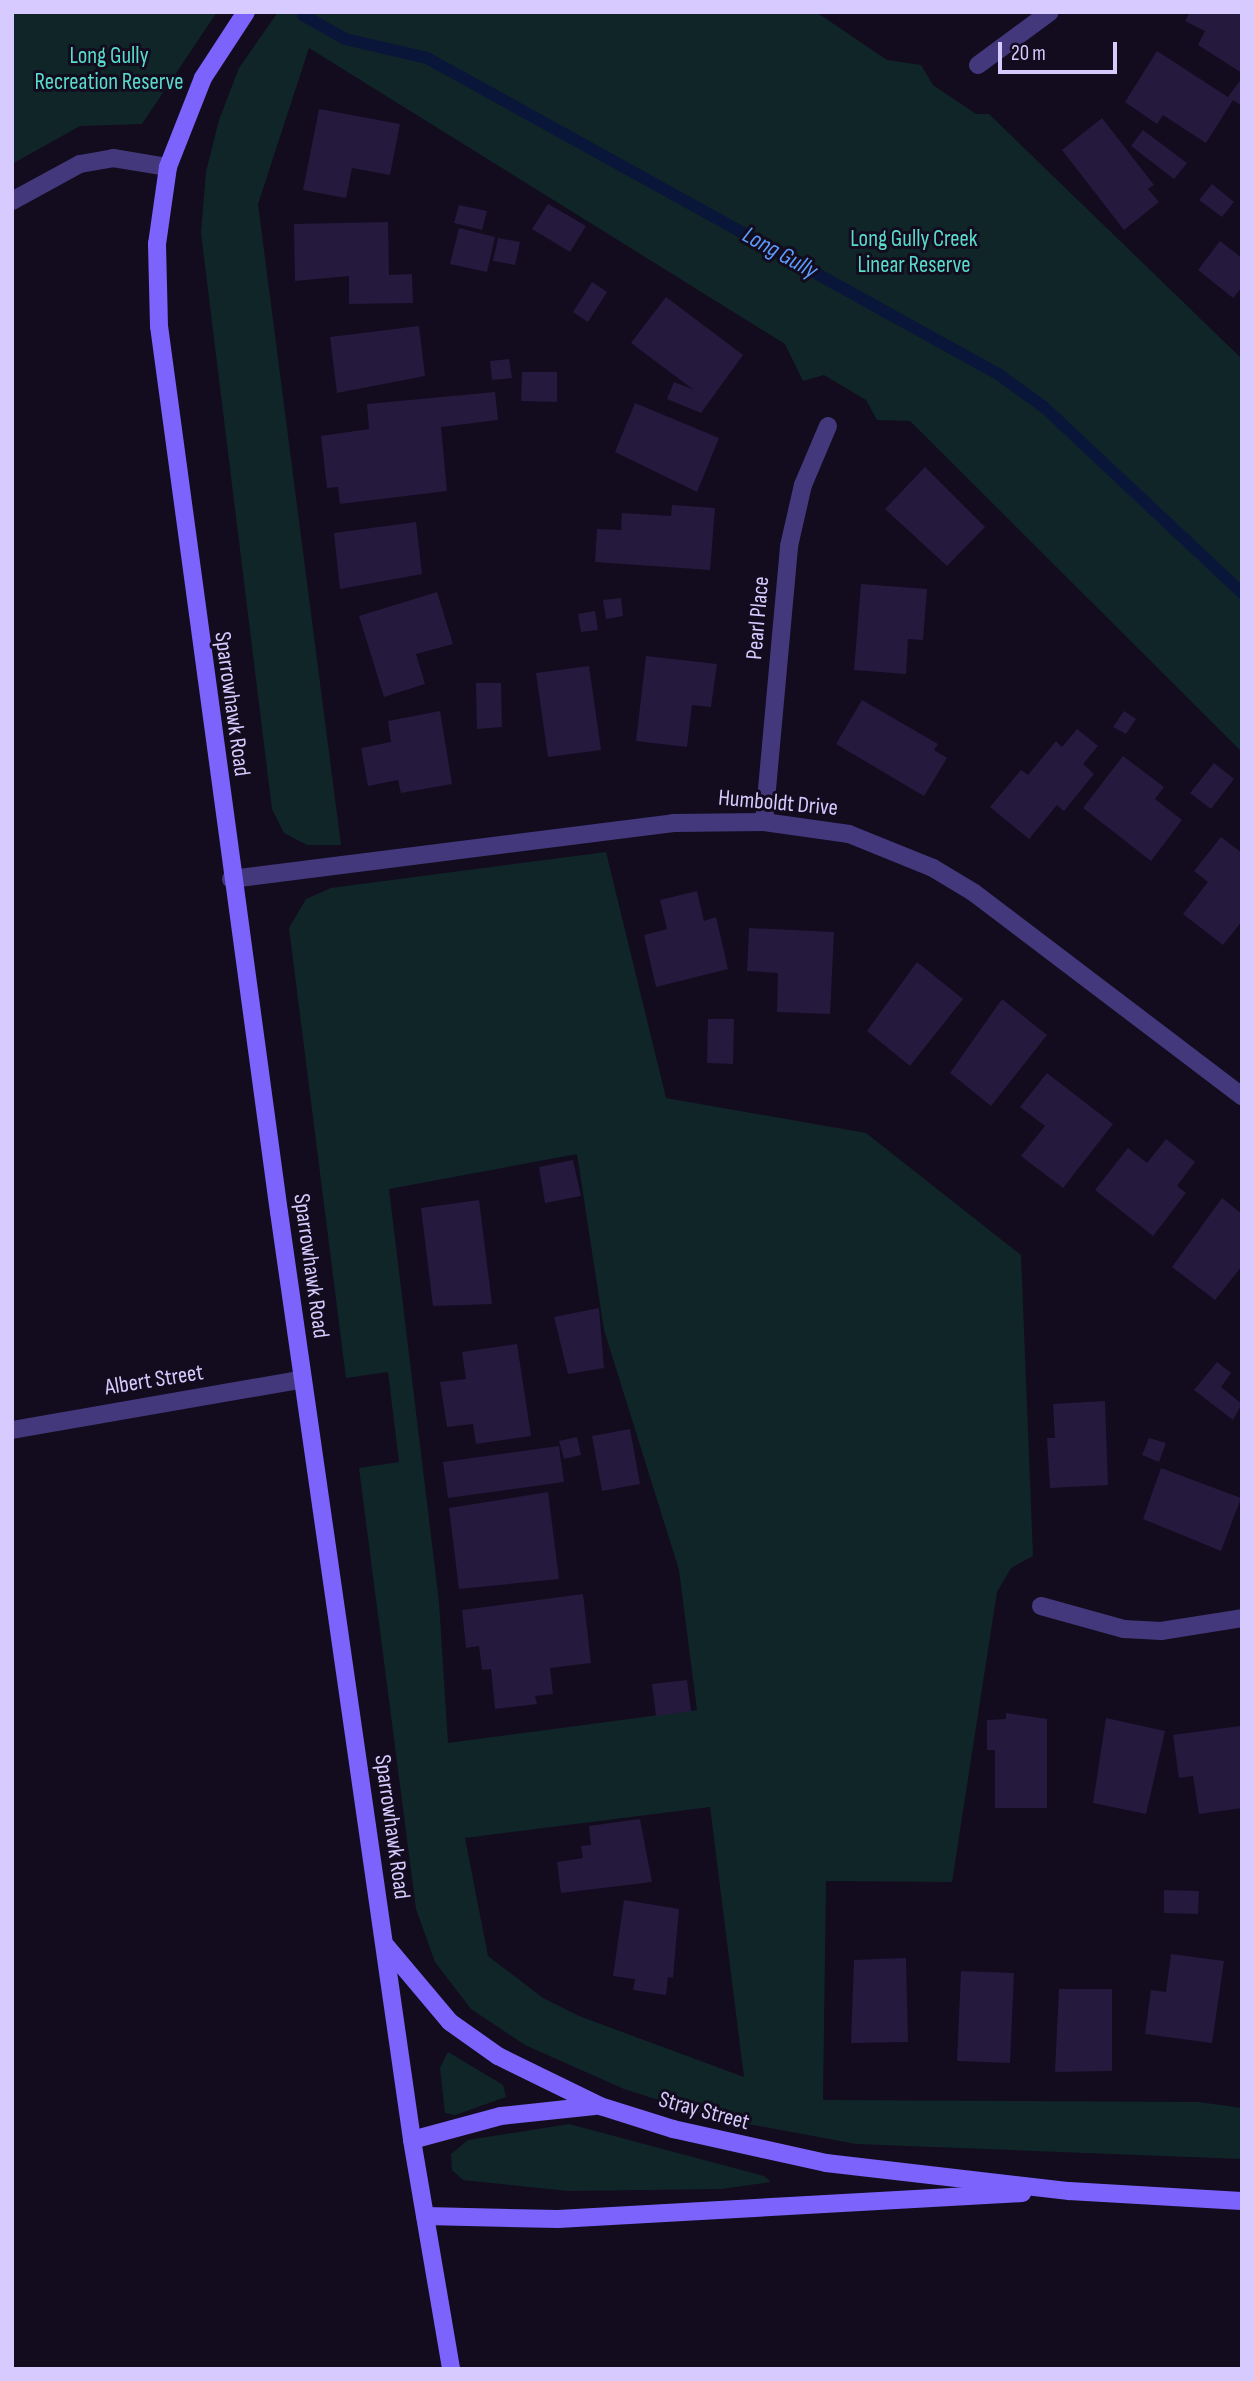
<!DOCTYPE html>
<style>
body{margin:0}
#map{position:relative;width:1254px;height:2381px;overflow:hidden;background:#120c1e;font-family:"Sofia Sans Condensed",sans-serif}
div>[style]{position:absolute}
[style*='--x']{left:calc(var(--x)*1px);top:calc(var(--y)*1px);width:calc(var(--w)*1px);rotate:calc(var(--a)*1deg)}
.green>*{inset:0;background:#102528}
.stream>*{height:12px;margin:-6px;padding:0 6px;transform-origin:6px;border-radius:6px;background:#0a153a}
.building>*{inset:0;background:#25193e}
.street>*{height:18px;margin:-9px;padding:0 9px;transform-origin:9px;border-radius:9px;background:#44387c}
.secondary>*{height:18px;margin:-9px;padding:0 9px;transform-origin:9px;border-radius:9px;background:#7b63fc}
span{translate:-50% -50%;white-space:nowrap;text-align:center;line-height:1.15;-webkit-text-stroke:6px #120c1e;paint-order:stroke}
.park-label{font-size:23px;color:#59dccc}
.street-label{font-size:23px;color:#d7cafe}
.water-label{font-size:24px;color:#5b9cfc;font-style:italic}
.frame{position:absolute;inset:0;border:14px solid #d7cafe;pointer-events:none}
.scale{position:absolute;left:998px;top:42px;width:119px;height:32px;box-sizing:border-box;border:4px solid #d7cafe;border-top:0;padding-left:9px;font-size:21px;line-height:24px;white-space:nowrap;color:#d7cafe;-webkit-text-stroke:5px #120c1e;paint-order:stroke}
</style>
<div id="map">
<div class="green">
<i style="clip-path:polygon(12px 12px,217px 12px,142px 124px,80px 126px,12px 164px)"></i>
<i style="clip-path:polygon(278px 12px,816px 12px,887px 60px,921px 65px,933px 85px,976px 114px,989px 114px,1242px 359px,1242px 752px,910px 421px,877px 420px,866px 400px,824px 375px,803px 381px,785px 344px,309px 48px,258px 204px,341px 845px,307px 845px,284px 833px,272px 809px,201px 233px,206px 172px,219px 120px,239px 68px)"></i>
<i style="clip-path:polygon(evenodd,606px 852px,666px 1098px,866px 1133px,1021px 1255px,1033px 1556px,1011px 1568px,997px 1592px,952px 1882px,826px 1881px,823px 2100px,1198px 2102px,1242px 2108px,1242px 2159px,856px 2144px,716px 2118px,624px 2089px,525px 2045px,471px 2009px,435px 1962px,416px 1909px,359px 1468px,399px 1462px,388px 1372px,346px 1378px,289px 928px,306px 899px,331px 888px,606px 852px,577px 1154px,604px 1330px,679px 1570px,697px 1710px,448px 1743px,439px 1602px,389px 1189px,577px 1154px,606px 852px,710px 1807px,744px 2077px,579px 2016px,543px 1998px,488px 1956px,465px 1838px,710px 1807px)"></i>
<i style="clip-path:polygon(448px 2052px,503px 2085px,506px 2097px,455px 2115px,445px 2113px,440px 2068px)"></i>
<i style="clip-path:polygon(569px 2124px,764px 2176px,771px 2182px,721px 2189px,568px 2191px,463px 2180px,452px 2170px,451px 2154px,468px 2140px)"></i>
</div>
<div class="stream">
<i style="--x:303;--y:15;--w:48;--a:29.7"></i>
<i style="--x:345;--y:39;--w:84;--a:13"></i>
<i style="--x:427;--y:58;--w:653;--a:28.96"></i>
<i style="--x:998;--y:374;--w:57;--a:35.7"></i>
<i style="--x:1044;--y:407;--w:272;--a:43.2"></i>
</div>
<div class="building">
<i style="clip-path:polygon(1190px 12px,1242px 12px,1242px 73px,1198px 45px,1205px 31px,1185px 21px)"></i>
<i style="clip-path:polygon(1157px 51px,1228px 97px,1242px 78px,1242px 106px,1233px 100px,1206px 143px,1163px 115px,1157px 124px,1125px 102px)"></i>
<i style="clip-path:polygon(319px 109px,400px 124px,390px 175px,352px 168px,346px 198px,303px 190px)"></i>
<i style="clip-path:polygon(1102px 118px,1154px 185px,1148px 189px,1159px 202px,1124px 230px,1062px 150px)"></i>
<i style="clip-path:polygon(1143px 130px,1187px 163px,1174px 179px,1131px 146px)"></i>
<i style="clip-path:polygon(1212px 184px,1234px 202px,1222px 217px,1199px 200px)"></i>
<i style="clip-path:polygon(548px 204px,586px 226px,570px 252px,532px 229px)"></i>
<i style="clip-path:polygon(459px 205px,487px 211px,482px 230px,454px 223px)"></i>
<i style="clip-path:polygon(388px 222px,389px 275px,412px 274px,413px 303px,349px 304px,349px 276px,295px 281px,294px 224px)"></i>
<i style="clip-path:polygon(459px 228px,495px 237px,487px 272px,450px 264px)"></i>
<i style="clip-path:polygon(498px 238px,520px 242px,515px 265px,493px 261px)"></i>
<i style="clip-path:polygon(1220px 241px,1242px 258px,1242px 287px,1233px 298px,1198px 270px)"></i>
<i style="clip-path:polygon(592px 282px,607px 292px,588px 322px,573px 312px)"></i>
<i style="clip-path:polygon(666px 297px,743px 355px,701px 413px,667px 399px,674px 382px,694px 390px,631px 343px)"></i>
<i style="clip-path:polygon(419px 326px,425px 376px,337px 393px,330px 337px)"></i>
<i style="clip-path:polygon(509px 359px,512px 378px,492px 380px,490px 361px)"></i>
<i style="clip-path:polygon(522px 372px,557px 372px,557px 402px,521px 401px)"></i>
<i style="clip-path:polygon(495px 392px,498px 420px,441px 427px,447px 491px,340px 504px,338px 487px,327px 488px,321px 436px,369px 429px,367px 404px)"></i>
<i style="clip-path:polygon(635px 403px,719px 438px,697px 492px,615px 452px)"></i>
<i style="clip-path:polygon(925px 467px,985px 527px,947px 566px,885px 509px)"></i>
<i style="clip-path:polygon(672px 505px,715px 508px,710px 570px,595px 562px,597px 529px,621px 530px,622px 513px,671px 516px)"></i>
<i style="clip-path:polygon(416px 522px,422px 574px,340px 589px,334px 533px)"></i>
<i style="clip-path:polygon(861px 584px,927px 589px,923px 640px,908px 639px,906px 674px,854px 670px)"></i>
<i style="clip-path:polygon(437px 592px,453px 644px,416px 654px,425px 684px,384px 697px,359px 616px)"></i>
<i style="clip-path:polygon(621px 598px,623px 616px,606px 619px,603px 600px)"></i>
<i style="clip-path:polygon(595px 611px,598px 630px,581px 632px,578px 614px)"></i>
<i style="clip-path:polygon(646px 656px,717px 664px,711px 707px,692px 705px,687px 747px,636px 741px)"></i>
<i style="clip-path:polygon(589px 666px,601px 750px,548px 757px,536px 673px)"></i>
<i style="clip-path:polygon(476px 683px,501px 683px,502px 727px,477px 729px)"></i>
<i style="clip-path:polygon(862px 700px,938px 744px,934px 750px,947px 758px,924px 796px,836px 744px)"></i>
<i style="clip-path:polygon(440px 711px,452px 784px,401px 793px,398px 780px,368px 786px,361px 748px,391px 742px,388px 721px)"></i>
<i style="clip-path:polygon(1124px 711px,1136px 719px,1126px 734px,1113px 727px)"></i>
<i style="clip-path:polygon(1077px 729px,1098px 746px,1083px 764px,1094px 774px,1064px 811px,1057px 805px,1029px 839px,990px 807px,1021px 770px,1028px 775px,1056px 741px,1062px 747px)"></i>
<i style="clip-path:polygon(1123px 756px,1164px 787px,1155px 799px,1182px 820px,1151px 861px,1083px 808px)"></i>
<i style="clip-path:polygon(1214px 763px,1234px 779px,1211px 809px,1190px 793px)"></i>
<i style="clip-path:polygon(1221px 837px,1242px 853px,1242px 921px,1223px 945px,1183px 914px,1208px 882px,1194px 871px)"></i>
<i style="clip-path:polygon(697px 891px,704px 921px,716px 917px,728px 969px,656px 987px,644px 935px,667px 929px,660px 900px)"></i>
<i style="clip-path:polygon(749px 928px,834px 932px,830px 1014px,777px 1012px,778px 973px,747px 971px)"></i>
<i style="clip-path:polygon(917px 962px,963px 999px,910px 1066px,867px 1031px)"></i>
<i style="clip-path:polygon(1002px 999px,1047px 1035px,991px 1106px,950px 1073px)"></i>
<i style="clip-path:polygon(708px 1019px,734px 1019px,733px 1064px,707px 1063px)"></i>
<i style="clip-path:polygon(1047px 1073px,1113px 1124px,1063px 1188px,1021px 1156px,1045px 1126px,1020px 1107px)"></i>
<i style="clip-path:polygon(1166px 1139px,1195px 1162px,1177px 1186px,1186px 1193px,1153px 1236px,1095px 1190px,1128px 1148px,1147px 1163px)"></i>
<i style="clip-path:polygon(573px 1160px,581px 1196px,545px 1203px,539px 1167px)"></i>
<i style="clip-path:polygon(1222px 1198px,1242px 1214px,1242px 1266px,1215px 1300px,1172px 1267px)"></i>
<i style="clip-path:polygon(479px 1200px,492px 1304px,433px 1306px,421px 1208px)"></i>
<i style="clip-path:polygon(599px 1308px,604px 1368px,568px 1374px,554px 1317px)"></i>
<i style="clip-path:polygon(517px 1344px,531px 1436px,476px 1444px,473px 1424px,447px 1427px,440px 1382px,466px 1379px,462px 1352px)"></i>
<i style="clip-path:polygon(1217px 1362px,1231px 1373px,1221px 1387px,1242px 1404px,1233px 1420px,1194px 1390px)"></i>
<i style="clip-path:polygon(1105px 1401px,1108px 1485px,1050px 1488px,1047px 1438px,1055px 1438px,1053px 1404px)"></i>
<i style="clip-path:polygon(630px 1429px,640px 1484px,602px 1491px,592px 1436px)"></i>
<i style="clip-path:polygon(577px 1437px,581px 1455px,564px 1459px,559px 1441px)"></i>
<i style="clip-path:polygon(1149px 1438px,1166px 1443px,1159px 1462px,1142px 1455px)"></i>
<i style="clip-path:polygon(559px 1446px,564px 1482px,448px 1498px,443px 1462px)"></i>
<i style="clip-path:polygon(1161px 1468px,1241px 1498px,1221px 1551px,1143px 1519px)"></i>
<i style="clip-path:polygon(548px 1492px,559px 1579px,459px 1589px,449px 1508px)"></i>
<i style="clip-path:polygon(583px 1594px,591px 1663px,550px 1668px,553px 1694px,535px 1696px,537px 1704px,495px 1709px,491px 1669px,482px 1670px,479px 1646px,466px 1648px,462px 1610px)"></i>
<i style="clip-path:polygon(687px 1680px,691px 1711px,656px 1716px,652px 1684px)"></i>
<i style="clip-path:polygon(1006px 1713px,1047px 1719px,1047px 1808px,995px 1808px,995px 1750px,987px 1750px,987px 1720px,1006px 1719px)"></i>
<i style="clip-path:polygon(1106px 1718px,1165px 1731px,1146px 1814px,1093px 1803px)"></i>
<i style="clip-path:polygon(1240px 1726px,1242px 1808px,1199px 1814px,1193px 1776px,1179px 1778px,1173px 1735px)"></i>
<i style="clip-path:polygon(640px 1819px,652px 1882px,561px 1893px,557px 1862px,583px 1858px,581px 1846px,591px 1845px,589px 1826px)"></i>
<i style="clip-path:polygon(1164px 1890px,1199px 1891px,1198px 1914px,1164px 1913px)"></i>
<i style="clip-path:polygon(624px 1900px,679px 1909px,673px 1978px,668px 1977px,666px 1995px,633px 1990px,635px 1979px,613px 1976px)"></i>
<i style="clip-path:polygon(1171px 1954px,1224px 1961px,1212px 2043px,1145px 2034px,1151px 1990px,1166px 1992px)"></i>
<i style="clip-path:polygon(906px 1958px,908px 2042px,851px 2043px,854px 1960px)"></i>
<i style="clip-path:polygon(961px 1971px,1014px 1973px,1010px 2063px,957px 2061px)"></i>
<i style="clip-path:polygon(1059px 1989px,1112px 1989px,1112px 2071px,1055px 2072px)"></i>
</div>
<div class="street">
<i style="--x:978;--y:65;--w:89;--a:-36.4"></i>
<i style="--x:12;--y:201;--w:77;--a:-28.6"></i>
<i style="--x:80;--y:164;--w:34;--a:-10"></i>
<i style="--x:113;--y:158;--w:56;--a:9.3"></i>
<i style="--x:764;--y:822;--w:277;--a:-84.8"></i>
<i style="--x:789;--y:546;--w:63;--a:-77.1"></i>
<i style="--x:803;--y:485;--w:64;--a:-67"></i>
<i style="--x:231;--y:879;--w:446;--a:-7.2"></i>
<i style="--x:673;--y:823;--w:91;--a:-0.6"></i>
<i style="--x:764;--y:822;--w:86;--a:8"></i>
<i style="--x:849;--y:834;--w:91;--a:22"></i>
<i style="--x:933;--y:868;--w:47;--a:31"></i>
<i style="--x:973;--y:892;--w:338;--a:37.2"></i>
<i style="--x:12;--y:1430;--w:295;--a:-9.9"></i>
<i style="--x:1041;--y:1606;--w:86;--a:15.5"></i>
<i style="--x:1124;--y:1629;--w:37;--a:3"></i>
<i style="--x:1161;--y:1631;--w:82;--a:-9.1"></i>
</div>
<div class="secondary">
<i style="--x:246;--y:12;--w:79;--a:123.1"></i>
<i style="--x:203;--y:78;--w:96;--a:111.5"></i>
<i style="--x:168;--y:167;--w:78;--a:98.1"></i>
<i style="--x:157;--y:244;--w:82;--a:88.6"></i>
<i style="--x:159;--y:326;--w:894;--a:82.29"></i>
<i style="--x:279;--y:1212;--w:937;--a:81.84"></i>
<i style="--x:412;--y:2140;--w:232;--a:80.3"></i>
<i style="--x:386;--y:1946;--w:99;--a:49.9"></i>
<i style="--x:450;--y:2022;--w:59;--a:35.3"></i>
<i style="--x:498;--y:2056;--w:114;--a:26.1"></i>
<i style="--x:600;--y:2106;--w:77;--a:17.5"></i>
<i style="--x:673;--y:2129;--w:157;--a:12.5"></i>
<i style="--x:826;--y:2163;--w:245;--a:6.6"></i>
<i style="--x:1069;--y:2191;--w:173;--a:3.3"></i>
<i style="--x:412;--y:2140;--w:92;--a:-15.1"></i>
<i style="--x:501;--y:2116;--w:94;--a:-6.1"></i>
<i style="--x:425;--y:2216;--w:133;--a:1.3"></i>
<i style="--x:558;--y:2219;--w:465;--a:-3.2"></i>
</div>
<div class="park-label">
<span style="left:109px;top:69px">Long Gully<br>Recreation Reserve</span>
<span style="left:914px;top:252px">Long Gully Creek<br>Linear Reserve</span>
</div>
<div class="street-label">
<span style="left:758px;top:618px;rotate:-85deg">Pearl Place</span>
<span style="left:232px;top:704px;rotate:82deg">Sparrowhawk Road</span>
<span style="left:778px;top:803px;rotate:5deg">Humboldt Drive</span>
<span style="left:311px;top:1266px;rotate:82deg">Sparrowhawk Road</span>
<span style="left:154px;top:1380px;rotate:-9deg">Albert Street</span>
<span style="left:392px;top:1827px;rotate:82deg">Sparrowhawk Road</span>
<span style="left:704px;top:2111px;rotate:15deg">Stray Street</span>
</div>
<div class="water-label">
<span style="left:780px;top:253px;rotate:29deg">Long Gully</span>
</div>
<div class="frame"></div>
<div class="scale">20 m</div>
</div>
